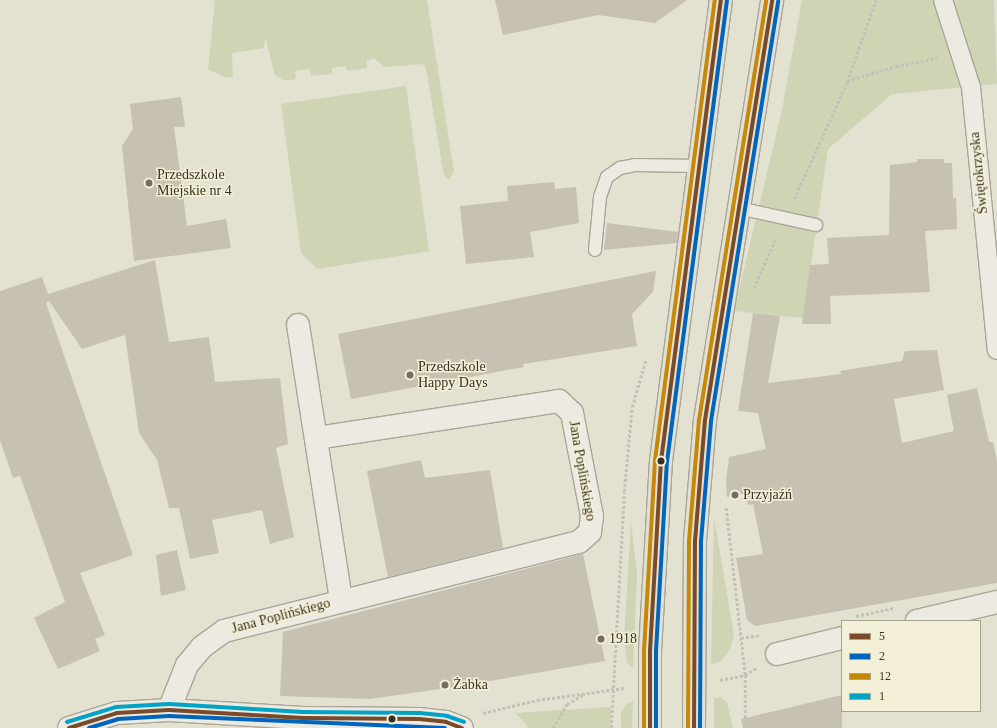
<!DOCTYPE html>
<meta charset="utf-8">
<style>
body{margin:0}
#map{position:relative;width:997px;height:728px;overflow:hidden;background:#e3e1d0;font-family:Georgia,serif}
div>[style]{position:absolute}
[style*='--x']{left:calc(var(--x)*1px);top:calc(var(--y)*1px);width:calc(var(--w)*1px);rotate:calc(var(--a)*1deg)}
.green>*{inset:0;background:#ced4b4}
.building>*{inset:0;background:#c7c1b1}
.path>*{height:2.5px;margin-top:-1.25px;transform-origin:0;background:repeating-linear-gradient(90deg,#c4c2b8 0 3px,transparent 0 5px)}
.roads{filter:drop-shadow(1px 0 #a9a698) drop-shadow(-1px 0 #a9a698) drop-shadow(0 1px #a9a698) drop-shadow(0 -1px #a9a698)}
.service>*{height:12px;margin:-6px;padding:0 6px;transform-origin:6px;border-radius:6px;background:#eceae1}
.pedestrian>*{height:18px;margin:-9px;padding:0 9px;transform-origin:9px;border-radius:9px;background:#eceae1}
.minor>*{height:22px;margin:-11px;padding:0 11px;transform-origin:11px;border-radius:11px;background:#eceae1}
.tertiary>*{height:22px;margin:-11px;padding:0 11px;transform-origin:11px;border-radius:11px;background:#eceae1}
.primary>*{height:22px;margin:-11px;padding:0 11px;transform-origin:11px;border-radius:11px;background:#e3e1d3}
.bus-1>*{height:4px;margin:-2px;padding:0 2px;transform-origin:2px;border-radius:2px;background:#7a4b2a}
.bus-2>*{height:4px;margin:-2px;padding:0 2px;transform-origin:2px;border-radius:2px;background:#0065bd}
.bus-3>*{height:4px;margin:-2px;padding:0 2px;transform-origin:2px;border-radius:2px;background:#c78808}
.bus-4>*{height:4px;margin:-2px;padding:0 2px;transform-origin:2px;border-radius:2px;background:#03a3c5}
.dots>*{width:11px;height:11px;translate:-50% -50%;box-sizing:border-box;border:2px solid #f3f0d7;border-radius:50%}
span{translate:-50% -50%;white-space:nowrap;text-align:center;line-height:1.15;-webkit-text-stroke:3px #f3f0d7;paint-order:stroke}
.street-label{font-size:14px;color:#383021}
.poi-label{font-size:14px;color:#383021}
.left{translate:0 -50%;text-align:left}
.legend{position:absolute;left:841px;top:620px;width:140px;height:92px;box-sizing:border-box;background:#f3f0d7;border:1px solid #a8a38e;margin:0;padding:5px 7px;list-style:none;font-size:12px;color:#383021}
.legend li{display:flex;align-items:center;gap:8px;height:20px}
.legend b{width:20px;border:1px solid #a8a38e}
</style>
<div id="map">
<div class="green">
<i style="clip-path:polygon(215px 0,427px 0,454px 172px,449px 180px,444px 176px,426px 68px,423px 64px,385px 67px,374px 58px,367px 61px,367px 68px,347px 71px,345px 66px,332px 68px,332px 74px,311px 76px,309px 69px,295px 71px,296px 78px,293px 80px,283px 80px,275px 75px,265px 37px,264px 48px,232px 53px,233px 78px,224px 77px,208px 69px)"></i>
<i style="clip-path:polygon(802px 0,994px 0,997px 84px,892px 94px,828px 149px,803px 318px,734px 311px,782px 110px)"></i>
<i style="clip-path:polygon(406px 86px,429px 251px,317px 269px,301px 253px,281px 104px)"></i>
<i style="clip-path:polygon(714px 517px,734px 635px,730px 649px,721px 661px,711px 665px)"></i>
<i style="clip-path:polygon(631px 521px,637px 574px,633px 669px,627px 663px,624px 640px)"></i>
<i style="clip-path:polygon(721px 697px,727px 703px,733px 728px,714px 728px,714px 698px)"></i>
<i style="clip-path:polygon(633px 701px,632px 728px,621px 728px,621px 713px,626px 704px)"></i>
<i style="clip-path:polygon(611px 707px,611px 728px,529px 728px,516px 713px)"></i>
</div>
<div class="building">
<i style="clip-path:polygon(495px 0,687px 0,655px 23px,598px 15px,503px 35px)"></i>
<i style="clip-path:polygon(181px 97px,185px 127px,174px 127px,187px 226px,226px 219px,231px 248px,134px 261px,122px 146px,133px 129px,130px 104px)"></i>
<i style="clip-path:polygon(917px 159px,944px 159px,944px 163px,952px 163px,953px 198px,956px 198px,957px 229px,925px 231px,930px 292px,830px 296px,831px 324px,802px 324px,810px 265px,829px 264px,827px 238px,889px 235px,890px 165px,917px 162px)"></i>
<i style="clip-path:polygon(554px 182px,555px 189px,576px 187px,579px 223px,530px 232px,534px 257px,466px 264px,460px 206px,508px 201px,507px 186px)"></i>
<i style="clip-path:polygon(607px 223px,678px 232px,677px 243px,604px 250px)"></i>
<i style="clip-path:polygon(155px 260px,169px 342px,209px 337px,215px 382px,280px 378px,288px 444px,276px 448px,294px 537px,270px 544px,262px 510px,212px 520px,219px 553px,190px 559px,179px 508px,169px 508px,157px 460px,139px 433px,125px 335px,82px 349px,49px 301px,46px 303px,133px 555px,80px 573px,105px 635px,95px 639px,100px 651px,58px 669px,34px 618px,65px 602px,20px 476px,13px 478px,0 440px,0 291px,42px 277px,48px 294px)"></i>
<i style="clip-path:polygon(656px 271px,653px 292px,632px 314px,637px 346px,523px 364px,524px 367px,351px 399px,338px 334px)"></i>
<i style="clip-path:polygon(753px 313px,780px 316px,768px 383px,841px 374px,840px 371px,902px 361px,905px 351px,937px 350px,944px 390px,894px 399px,902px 443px,954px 431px,947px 395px,977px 388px,989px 442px,993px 442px,997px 461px,997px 583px,755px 626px,747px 620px,736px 558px,763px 554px,753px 504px,748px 505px,746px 493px,727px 497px,726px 481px,729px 457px,766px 449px,758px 413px,738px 411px)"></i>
<i style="clip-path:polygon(421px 460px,425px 478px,490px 470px,503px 548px,388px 577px,367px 471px)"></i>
<i style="clip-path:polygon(177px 550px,186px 590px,161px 596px,156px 555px)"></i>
<i style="clip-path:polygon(583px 554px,605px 661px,461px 686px,370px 699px,280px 696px,283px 632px)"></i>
<i style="clip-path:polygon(842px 695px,842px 728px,743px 728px,741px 719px)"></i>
</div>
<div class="path">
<i style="--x:847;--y:81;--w:51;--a:-17"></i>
<i style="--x:896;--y:66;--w:42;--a:-11"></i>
<i style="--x:794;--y:199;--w:128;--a:-65.6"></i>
<i style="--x:847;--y:82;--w:87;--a:-70.5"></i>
<i style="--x:754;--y:288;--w:55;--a:-66.3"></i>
<i style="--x:856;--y:616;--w:39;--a:-12"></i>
<i style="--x:741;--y:638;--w:18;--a:-9"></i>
<i style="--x:720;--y:680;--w:25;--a:-11"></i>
<i style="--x:745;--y:675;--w:169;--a:-96.5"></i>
<i style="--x:483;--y:713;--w:56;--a:-13.5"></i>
<i style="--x:537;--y:700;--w:88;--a:-7.9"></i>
<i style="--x:553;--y:728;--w:28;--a:-60"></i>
<i style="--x:567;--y:704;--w:20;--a:-30"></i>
<i style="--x:611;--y:728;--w:236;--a:-86.8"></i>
<i style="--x:624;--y:492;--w:85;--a:-84.6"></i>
<i style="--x:632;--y:407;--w:50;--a:-73.7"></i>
<i style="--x:745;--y:728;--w:53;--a:-90"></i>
<i style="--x:745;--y:675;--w:13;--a:-32"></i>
</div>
<div class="roads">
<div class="service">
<i style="--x:738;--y:208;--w:80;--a:12.3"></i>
<i style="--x:595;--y:250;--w:53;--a:-84.6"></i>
<i style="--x:600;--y:197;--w:21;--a:-71"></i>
<i style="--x:607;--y:177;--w:16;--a:-35"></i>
<i style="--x:620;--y:168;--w:15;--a:-11"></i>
<i style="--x:635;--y:165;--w:65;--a:0.9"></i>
</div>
<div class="pedestrian">
<i style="--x:943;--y:0;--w:91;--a:72.2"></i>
<i style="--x:971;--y:87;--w:264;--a:84.4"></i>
</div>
<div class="minor">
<i style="--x:298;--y:325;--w:278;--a:81.1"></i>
<i style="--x:917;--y:621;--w:82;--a:-13.4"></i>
<i style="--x:777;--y:654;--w:67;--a:-13.8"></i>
<i style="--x:169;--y:710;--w:48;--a:-68.2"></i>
<i style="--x:187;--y:665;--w:23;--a:-50"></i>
<i style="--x:202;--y:647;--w:27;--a:-36"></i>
<i style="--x:224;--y:631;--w:366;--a:-14.1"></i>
<i style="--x:579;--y:542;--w:15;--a:-42"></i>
<i style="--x:590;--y:532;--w:16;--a:-83"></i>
<i style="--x:592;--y:516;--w:105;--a:-101"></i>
<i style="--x:572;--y:413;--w:18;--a:-137"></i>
<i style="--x:559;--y:401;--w:245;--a:171.3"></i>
</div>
<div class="tertiary">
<i style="--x:69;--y:728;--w:50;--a:-17.4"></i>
<i style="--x:117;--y:713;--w:52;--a:-3.3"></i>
<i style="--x:169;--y:710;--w:134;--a:3.4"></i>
<i style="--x:303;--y:718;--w:116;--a:0.5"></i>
<i style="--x:419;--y:719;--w:27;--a:6"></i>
<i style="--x:446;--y:722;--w:17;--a:21"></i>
</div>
<div class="primary">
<i style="--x:650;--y:728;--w:77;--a:-90"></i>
<i style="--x:650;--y:651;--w:190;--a:-86.7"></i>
<i style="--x:661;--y:461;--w:465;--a:-82.6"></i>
<i style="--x:694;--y:728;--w:187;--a:-89.7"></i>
<i style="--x:695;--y:541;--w:121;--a:-85.3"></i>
<i style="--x:705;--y:420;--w:425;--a:-80.9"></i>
</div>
</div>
<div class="bus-1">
<i style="--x:69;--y:728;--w:50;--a:-17.4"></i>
<i style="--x:117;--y:713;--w:52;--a:-3.3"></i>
<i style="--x:169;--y:710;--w:134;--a:3.4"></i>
<i style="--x:303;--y:718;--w:116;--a:0.5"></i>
<i style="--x:419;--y:719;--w:27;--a:6"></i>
<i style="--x:446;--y:722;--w:17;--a:21"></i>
<i style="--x:650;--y:728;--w:77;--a:-90"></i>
<i style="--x:650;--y:651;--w:190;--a:-86.7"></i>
<i style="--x:661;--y:461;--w:465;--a:-82.6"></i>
<i style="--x:694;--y:728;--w:187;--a:-89.7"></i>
<i style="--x:695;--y:541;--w:121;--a:-85.3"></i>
<i style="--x:705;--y:420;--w:425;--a:-80.9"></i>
</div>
<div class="bus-2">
<i style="--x:89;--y:728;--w:30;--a:-17"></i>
<i style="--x:118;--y:719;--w:51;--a:-3.4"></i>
<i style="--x:169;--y:716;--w:276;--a:2.5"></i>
<i style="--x:656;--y:728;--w:77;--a:-90"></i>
<i style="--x:656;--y:651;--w:189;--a:-86.7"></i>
<i style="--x:667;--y:462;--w:465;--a:-82.6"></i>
<i style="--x:700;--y:728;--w:187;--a:-89.7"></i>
<i style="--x:701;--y:541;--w:120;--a:-85.2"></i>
<i style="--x:711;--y:421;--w:425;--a:-80.9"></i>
</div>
<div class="bus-3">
<i style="--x:644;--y:728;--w:77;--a:-90"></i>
<i style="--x:644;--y:651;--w:191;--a:-86.7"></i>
<i style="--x:655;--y:460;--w:464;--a:-82.6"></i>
<i style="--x:688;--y:728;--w:187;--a:-89.7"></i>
<i style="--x:689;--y:541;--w:121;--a:-85.3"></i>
<i style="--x:699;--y:420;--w:425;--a:-80.9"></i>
</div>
<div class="bus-4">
<i style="--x:67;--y:722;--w:51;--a:-17"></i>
<i style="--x:116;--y:707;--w:53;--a:-3.2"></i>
<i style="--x:169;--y:704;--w:134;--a:3.4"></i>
<i style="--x:303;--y:712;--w:117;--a:0.5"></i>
<i style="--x:420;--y:713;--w:27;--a:6"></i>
<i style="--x:447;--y:716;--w:18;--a:19"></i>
</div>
<div class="dots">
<i style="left:149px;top:183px;background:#746e5e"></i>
<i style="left:410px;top:375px;background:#746e5e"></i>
<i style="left:661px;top:461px;background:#383021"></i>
<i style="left:735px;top:495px;background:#746e5e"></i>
<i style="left:601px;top:639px;background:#746e5e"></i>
<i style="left:445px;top:685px;background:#746e5e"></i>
<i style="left:392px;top:719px;background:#383021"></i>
</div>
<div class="street-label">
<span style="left:979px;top:173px;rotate:-96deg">Świętokrzyska</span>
<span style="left:582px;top:471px;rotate:80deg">Jana Poplińskiego</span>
<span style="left:281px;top:616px;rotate:-15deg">Jana Poplińskiego</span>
</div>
<div class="poi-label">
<span class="left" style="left:157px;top:183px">Przedszkole<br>Miejskie nr 4</span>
<span class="left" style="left:418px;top:375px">Przedszkole<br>Happy Days</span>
<span class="left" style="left:743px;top:495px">Przyjaźń</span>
<span class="left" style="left:609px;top:639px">1918</span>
<span class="left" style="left:453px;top:685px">Żabka</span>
</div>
<ul class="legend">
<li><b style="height:5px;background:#7a4b2a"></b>5</li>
<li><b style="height:5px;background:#0065bd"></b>2</li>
<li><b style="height:5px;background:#c78808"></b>12</li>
<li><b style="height:5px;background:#03a3c5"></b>1</li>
</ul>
</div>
